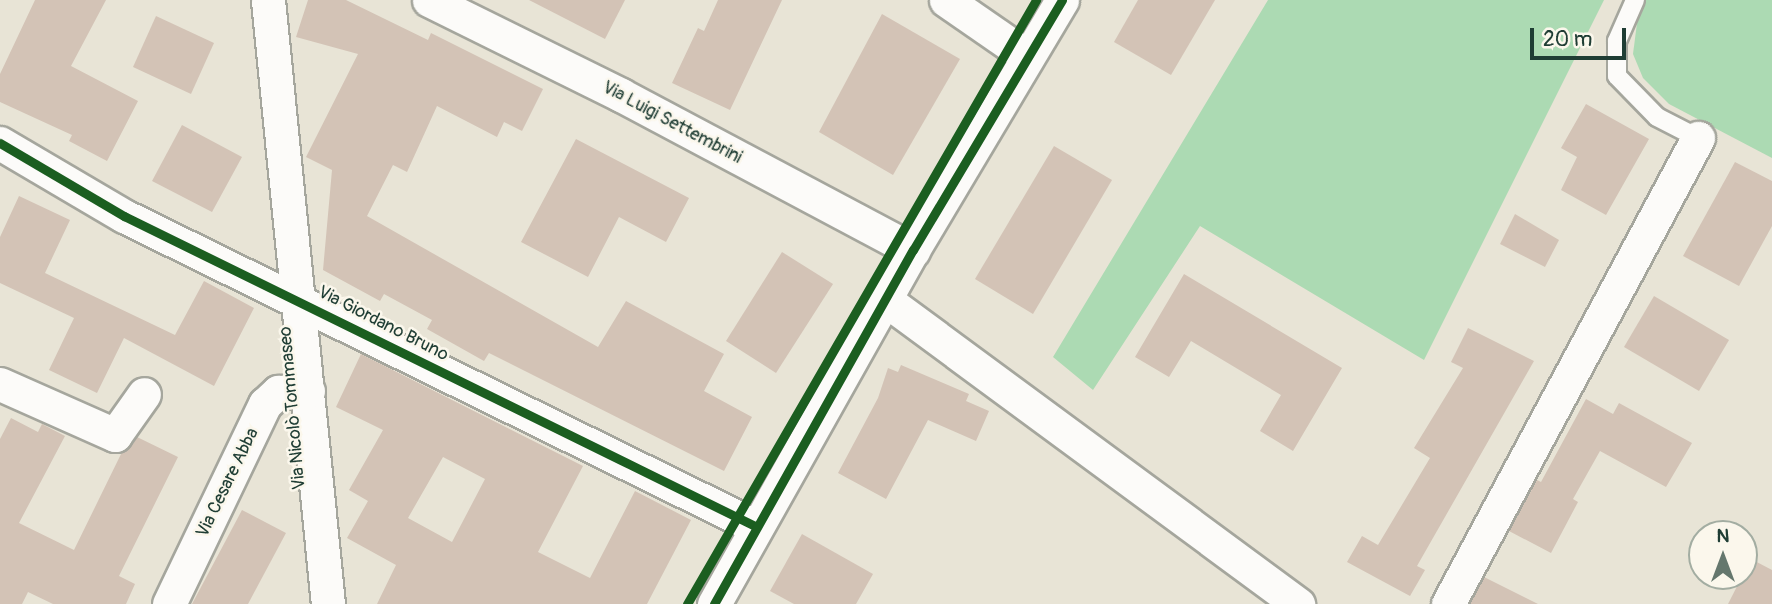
<!DOCTYPE html>
<meta charset="utf-8">
<style>
body{margin:0}
#map{position:relative;width:1772px;height:604px;overflow:hidden;background:#e8e4d6;font-family:Pangolin,sans-serif}
div>[style]{position:absolute}
[style*='--x']{left:calc(var(--x)*1px);top:calc(var(--y)*1px);width:calc(var(--w)*1px);rotate:calc(var(--a)*1deg)}
.green>*{inset:0;background:#acdab3}
.building>*{inset:0;background:#d3c3b6}
.roads{filter:drop-shadow(2px 0 #a5a69d) drop-shadow(-2px 0 #a5a69d) drop-shadow(0 2px #a5a69d) drop-shadow(0 -2px #a5a69d)}
.lane>*{height:18px;margin:-9px;padding:0 9px;transform-origin:9px;border-radius:9px;background:#fcfbf9}
.street>*{height:33px;margin:-16.5px;padding:0 16.5px;transform-origin:16.5px;border-radius:16.5px;background:#fcfbf9}
.cycleway>*{height:9px;margin:-4.5px;padding:0 4.5px;transform-origin:4.5px;border-radius:4.5px;background:#1b5e20}
span{translate:-50% -50%;white-space:nowrap;text-align:center;line-height:1.15;-webkit-text-stroke:5px #fbf7ec;paint-order:stroke}
.street-label{font-size:18px;color:#1f3d34}
.north{position:absolute;left:1688px;top:520px;width:70px;height:70px;box-sizing:border-box;background:#fbf7ec;border:2px solid #a3ada2;border-radius:50%;rotate:0deg;font-size:19px;font-weight:700;line-height:28px;text-align:center;color:#1f3d34}
.north::after{content:'';display:block;margin:auto;width:24px;height:32px;background:#65776d;clip-path:polygon(50% 0,100% 100%,50% 72%,0 100%)}
.scale{position:absolute;left:1530px;top:28px;width:96px;height:32px;box-sizing:border-box;border:4px solid #1f3d34;border-top:0;padding-left:9px;font-size:21px;line-height:24px;white-space:nowrap;color:#1f3d34;-webkit-text-stroke:5px #fbf7ec;paint-order:stroke}
</style>
<div id="map">
<div class="green">
<i style="clip-path:polygon(1268px 0,1604px 0,1424px 360px,1200px 226px,1093px 390px,1053px 357px)"></i>
<i style="clip-path:polygon(1640px 0,1772px 0,1772px 158px,1669px 104px,1643px 78px,1633px 54px)"></i>
</div>
<div class="building">
<i style="clip-path:polygon(35px 0,106px 0,71px 66px,138px 101px,107px 161px,69px 141px,72px 135px,0 102px,0 74px)"></i>
<i style="clip-path:polygon(308px 0,346px 0,428px 40px,431px 33px,543px 89px,522px 131px,504px 122px,497px 137px,437px 106px,407px 172px,393px 165px,367px 216px,598px 347px,626px 301px,724px 354px,704px 391px,752px 417px,724px 471px,489px 353px,484px 361px,427px 329px,432px 320px,384px 294px,380px 301px,323px 270px,332px 170px,306px 157px,358px 54px,296px 37px)"></i>
<i style="clip-path:polygon(529px 0,625px 0,605px 39px)"></i>
<i style="clip-path:polygon(718px 0,782px 0,730px 110px,672px 83px,698px 28px,704px 31px)"></i>
<i style="clip-path:polygon(1138px 0,1215px 0,1171px 75px,1114px 42px)"></i>
<i style="clip-path:polygon(882px 14px,960px 59px,893px 175px,819px 132px)"></i>
<i style="clip-path:polygon(156px 16px,214px 43px,191px 94px,133px 67px)"></i>
<i style="clip-path:polygon(1586px 104px,1649px 139px,1606px 215px,1561px 190px,1577px 157px,1561px 148px)"></i>
<i style="clip-path:polygon(182px 125px,242px 157px,212px 212px,152px 181px)"></i>
<i style="clip-path:polygon(576px 139px,689px 198px,666px 242px,619px 217px,588px 277px,521px 242px)"></i>
<i style="clip-path:polygon(1054px 146px,1112px 180px,1033px 314px,975px 279px)"></i>
<i style="clip-path:polygon(1735px 162px,1772px 181px,1772px 226px,1739px 286px,1683px 256px)"></i>
<i style="clip-path:polygon(19px 196px,70px 220px,45px 273px,175px 335px,204px 281px,254px 308px,214px 386px,124px 338px,97px 393px,49px 370px,74px 318px,0 283px,0 237px)"></i>
<i style="clip-path:polygon(1515px 214px,1559px 240px,1545px 267px,1500px 244px)"></i>
<i style="clip-path:polygon(782px 252px,833px 284px,776px 373px,726px 341px)"></i>
<i style="clip-path:polygon(1184px 274px,1342px 368px,1293px 451px,1260px 431px,1281px 395px,1191px 341px,1169px 377px,1135px 357px)"></i>
<i style="clip-path:polygon(1654px 296px,1729px 340px,1699px 391px,1624px 347px)"></i>
<i style="clip-path:polygon(1468px 328px,1534px 361px,1417px 566px,1425px 570px,1410px 596px,1347px 562px,1362px 536px,1378px 545px,1430px 458px,1414px 448px,1463px 368px,1451px 362px)"></i>
<i style="clip-path:polygon(evenodd,361px 354px,583px 466px,538px 552px,590px 578px,635px 491px,691px 520px,647px 604px,377px 604px,396px 565px,347px 538px,368px 501px,349px 490px,383px 430px,336px 407px,361px 354px,443px 457px,485px 479px,452px 542px,408px 518px,443px 457px)"></i>
<i style="clip-path:polygon(901px 365px,969px 394px,966px 401px,989px 411px,976px 441px,928px 420px,886px 499px,838px 473px,878px 398px,888px 368px,898px 372px)"></i>
<i style="clip-path:polygon(1586px 399px,1613px 414px,1619px 403px,1692px 443px,1666px 487px,1600px 451px,1573px 499px,1578px 502px,1551px 553px,1509px 531px,1537px 480px,1541px 482px)"></i>
<i style="clip-path:polygon(11px 418px,38px 432px,42px 424px,65px 436px,19px 523px,74px 550px,122px 452px,137px 437px,178px 457px,119px 576px,135px 584px,126px 604px,53px 604px,28px 592px,22px 604px,0 604px,0 439px)"></i>
<i style="clip-path:polygon(242px 510px,286px 533px,248px 604px,192px 604px)"></i>
<i style="clip-path:polygon(802px 534px,873px 574px,856px 604px,794px 604px,770px 591px)"></i>
<i style="clip-path:polygon(1751px 559px,1772px 570px,1772px 604px,1728px 604px)"></i>
<i style="clip-path:polygon(1484px 577px,1538px 604px,1470px 604px)"></i>
</div>
<div class="roads">
<div class="lane">
<i style="--x:1635;--y:0;--w:45;--a:113.7"></i>
<i style="--x:1617;--y:41;--w:35;--a:90"></i>
<i style="--x:1617;--y:76;--w:57;--a:45.7"></i>
<i style="--x:1657;--y:117;--w:46;--a:27.1"></i>
</div>
<div class="street">
<i style="--x:268;--y:0;--w:607;--a:84.33"></i>
<i style="--x:429;--y:0;--w:214;--a:26.3"></i>
<i style="--x:621;--y:95;--w:331;--a:28"></i>
<i style="--x:946;--y:0;--w:98;--a:34.7"></i>
<i style="--x:0;--y:143;--w:144;--a:30.5"></i>
<i style="--x:124;--y:216;--w:703;--a:26.16"></i>
<i style="--x:887;--y:301;--w:511;--a:36.4"></i>
<i style="--x:0;--y:384;--w:126;--a:23.9"></i>
<i style="--x:115;--y:435;--w:50;--a:-54.7"></i>
<i style="--x:169;--y:604;--w:222;--a:-64.4"></i>
<i style="--x:265;--y:404;--w:18;--a:-43"></i>
<i style="--x:278;--y:392;--w:30;--a:-2"></i>
<i style="--x:714;--y:604;--w:406;--a:-60.7"></i>
<i style="--x:913;--y:250;--w:291;--a:-59.2"></i>
<i style="--x:1448;--y:604;--w:529;--a:-61.79"></i>
</div>
</div>
<div class="cycleway">
<i style="--x:0;--y:143;--w:144;--a:30.5"></i>
<i style="--x:124;--y:216;--w:703;--a:26.16"></i>
<i style="--x:687;--y:604;--w:698;--a:-59.98"></i>
<i style="--x:714;--y:604;--w:406;--a:-60.7"></i>
<i style="--x:913;--y:250;--w:291;--a:-59.2"></i>
</div>
<div class="street-label">
<span style="left:672px;top:123px;rotate:28deg">Via Luigi Settembrini</span>
<span style="left:383px;top:324px;rotate:27deg">Via Giordano Bruno</span>
<span style="left:293px;top:408px;rotate:-95deg">Via Nicolò Tommaseo</span>
<span style="left:228px;top:483px;rotate:-64deg">Via Cesare Abba</span>
</div>
<div class="north">N</div>
<div class="scale">20 m</div>
</div>
